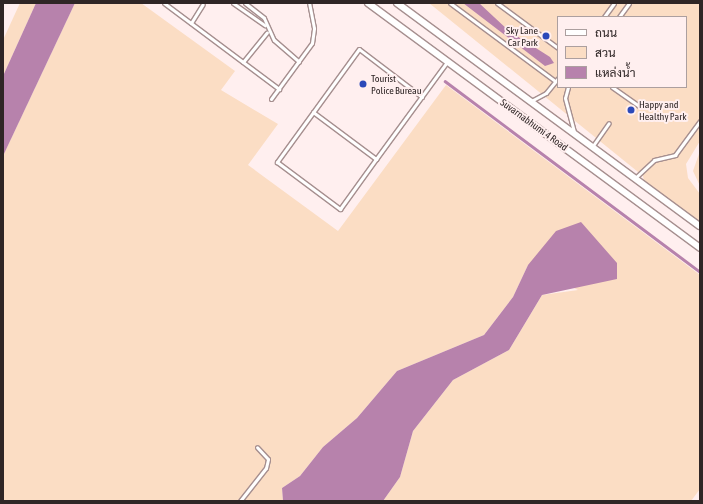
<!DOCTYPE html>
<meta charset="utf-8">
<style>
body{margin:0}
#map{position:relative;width:703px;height:504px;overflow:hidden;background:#ffefef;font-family:"Asap Condensed",Sarabun,sans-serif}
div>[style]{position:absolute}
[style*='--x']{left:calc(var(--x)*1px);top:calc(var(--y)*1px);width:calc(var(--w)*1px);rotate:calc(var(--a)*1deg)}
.green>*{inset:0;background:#fbddc4}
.water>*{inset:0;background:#b782ac}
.stream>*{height:2.5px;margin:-1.25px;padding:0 1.25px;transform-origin:1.25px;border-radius:1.25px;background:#b782ac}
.roads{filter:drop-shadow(1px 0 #a68f8f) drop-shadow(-1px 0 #a68f8f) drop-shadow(0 1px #a68f8f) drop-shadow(0 -1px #a68f8f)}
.lane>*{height:3px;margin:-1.5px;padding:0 1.5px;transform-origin:1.5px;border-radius:1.5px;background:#fff}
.street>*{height:6px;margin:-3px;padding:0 3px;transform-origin:3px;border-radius:3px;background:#fff}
.dots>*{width:11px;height:11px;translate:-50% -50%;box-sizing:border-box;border:2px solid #ffefef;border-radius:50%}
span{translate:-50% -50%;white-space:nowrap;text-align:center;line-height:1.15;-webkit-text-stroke:4px #ffefef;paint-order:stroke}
.poi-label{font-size:10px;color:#2f2626}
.right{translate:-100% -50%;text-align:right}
.left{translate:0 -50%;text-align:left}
.street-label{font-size:10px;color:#2f2626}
.frame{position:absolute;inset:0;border:4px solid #2f2626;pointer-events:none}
.legend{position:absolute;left:557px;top:16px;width:130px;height:72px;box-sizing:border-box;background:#ffefef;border:1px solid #ac9f9f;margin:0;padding:5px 7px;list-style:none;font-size:12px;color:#2f2626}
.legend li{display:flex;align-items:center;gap:8px;height:20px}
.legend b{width:20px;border:1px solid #ac9f9f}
</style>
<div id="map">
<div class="green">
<i style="clip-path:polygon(20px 3px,36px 3px,3px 76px,3px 40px)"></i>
<i style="clip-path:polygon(75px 3px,141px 3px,235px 71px,221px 90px,278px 124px,248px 165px,338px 231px,446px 85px,700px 275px,700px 489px,691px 501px,383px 501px,400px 477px,413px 431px,453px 380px,509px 350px,542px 295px,578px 290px,528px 265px,513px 297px,484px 335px,397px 371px,357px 418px,323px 447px,300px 476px,282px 488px,283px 501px,3px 501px,3px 156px)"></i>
<i style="clip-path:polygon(evenodd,429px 3px,700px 3px,700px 141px,686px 164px,688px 178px,700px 194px,700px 223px,644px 182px,643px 176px,429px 3px,558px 17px,686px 17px,686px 87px,558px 87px,558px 17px)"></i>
<i style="clip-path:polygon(700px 151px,700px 186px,693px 171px)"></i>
</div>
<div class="water">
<i style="clip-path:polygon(36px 3px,75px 3px,3px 156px,3px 76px)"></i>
<i style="clip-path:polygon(463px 3px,479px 3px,509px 31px,550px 57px,554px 63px,545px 66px)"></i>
<i style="clip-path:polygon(581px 222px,617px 263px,617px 279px,542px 295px,509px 350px,453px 380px,413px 431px,400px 477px,383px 501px,283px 501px,282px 488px,300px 476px,323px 447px,357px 418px,397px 371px,484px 335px,513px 297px,528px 265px,556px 231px)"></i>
</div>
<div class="stream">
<i style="--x:445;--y:81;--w:319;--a:36.8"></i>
</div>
<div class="roads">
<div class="lane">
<i style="--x:164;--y:3;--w:144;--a:36.8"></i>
<i style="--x:233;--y:3;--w:39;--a:35"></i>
<i style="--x:245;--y:3;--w:24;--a:38"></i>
<i style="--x:264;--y:18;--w:24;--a:66"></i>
<i style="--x:274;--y:40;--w:33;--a:41"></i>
<i style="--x:450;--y:3;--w:131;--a:36.6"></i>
<i style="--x:497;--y:3;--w:76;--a:36.4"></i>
<i style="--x:604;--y:17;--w:17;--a:-54"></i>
<i style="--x:619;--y:17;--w:17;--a:-54"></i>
<i style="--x:191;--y:23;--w:22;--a:-58"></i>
<i style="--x:243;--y:62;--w:38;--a:-51"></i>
<i style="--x:568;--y:87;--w:11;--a:105"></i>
<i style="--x:565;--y:98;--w:35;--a:75"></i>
<i style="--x:612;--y:87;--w:33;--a:35"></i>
<i style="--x:422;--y:97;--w:79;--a:-142.7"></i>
<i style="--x:359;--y:49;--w:140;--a:126"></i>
<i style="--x:277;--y:162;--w:79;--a:36.7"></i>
<i style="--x:340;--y:209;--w:62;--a:-54.2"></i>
<i style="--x:376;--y:159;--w:120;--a:-53.8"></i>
<i style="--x:271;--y:99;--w:69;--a:-53.8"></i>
<i style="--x:312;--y:43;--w:15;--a:-82"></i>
<i style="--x:314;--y:28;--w:25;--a:-101"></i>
<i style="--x:531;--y:101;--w:17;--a:-28"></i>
<i style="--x:546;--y:93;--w:19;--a:-51"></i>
<i style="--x:313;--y:112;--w:79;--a:36.7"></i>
<i style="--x:592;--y:147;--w:29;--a:-55"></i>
<i style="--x:635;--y:178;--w:26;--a:-43"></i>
<i style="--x:654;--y:160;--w:22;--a:-13"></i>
<i style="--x:675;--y:155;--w:42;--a:-53.7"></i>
<i style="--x:240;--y:501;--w:42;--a:-51.8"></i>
<i style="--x:266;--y:468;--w:9;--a:-77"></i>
<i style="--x:268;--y:459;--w:16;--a:-133"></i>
</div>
<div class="street">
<i style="--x:368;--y:3;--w:413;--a:36.4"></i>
<i style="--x:397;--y:3;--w:376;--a:36.4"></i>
</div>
</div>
<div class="dots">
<i style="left:546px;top:36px;background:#2b49b9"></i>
<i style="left:363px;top:84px;background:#2b49b9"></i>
<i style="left:631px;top:110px;background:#2b49b9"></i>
</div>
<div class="poi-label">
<span class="right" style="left:538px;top:36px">Sky Lane<br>Car Park</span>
<span class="left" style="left:371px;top:84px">Tourist<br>Police Bureau</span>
<span class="left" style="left:639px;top:110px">Happy and<br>Healthy Park</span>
</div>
<div class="street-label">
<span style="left:534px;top:125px;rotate:36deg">Suvarnabhumi 4 Road</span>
</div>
<div class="frame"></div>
<ul class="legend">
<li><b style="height:5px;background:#fff"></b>ถนน</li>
<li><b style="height:11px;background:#fbddc4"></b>สวน</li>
<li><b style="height:11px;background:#b782ac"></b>แหล่งน้ำ</li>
</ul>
</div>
